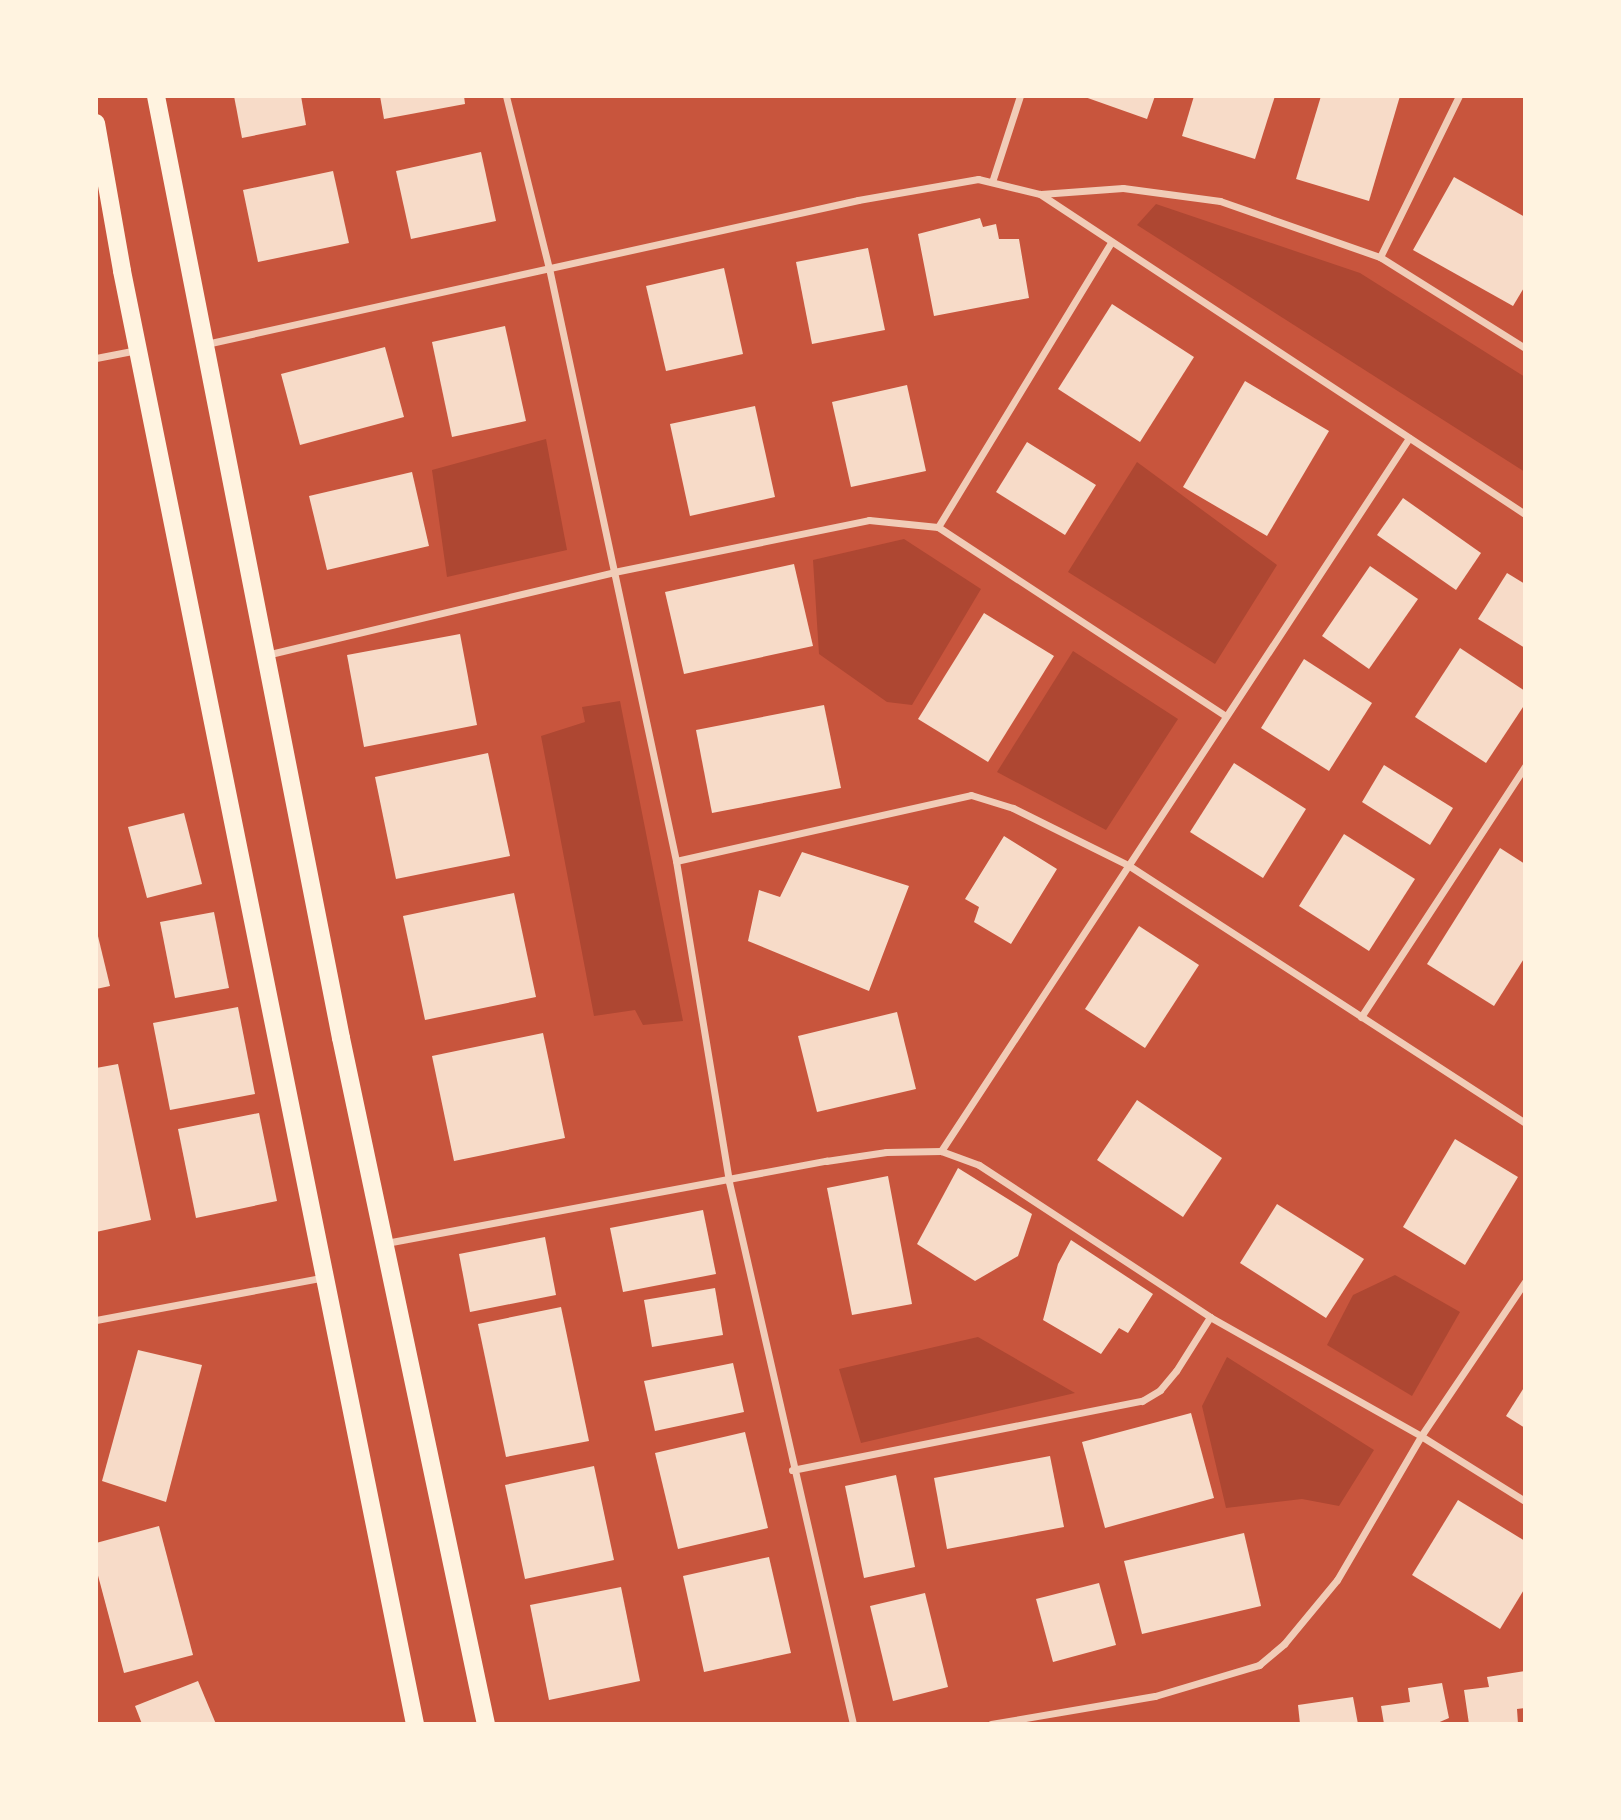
<!DOCTYPE html>
<style>
body{margin:0}
#map{position:relative;width:1621px;height:1820px;overflow:hidden;background:#c8553d;font-family:"Times New Roman",serif}
div>[style]{position:absolute}
[style*='--x']{left:calc(var(--x)*1px);top:calc(var(--y)*1px);width:calc(var(--w)*1px);rotate:calc(var(--a)*1deg)}
.green>*{inset:0;background:#ae4732}
.building>*{inset:0;background:#f7dbc8}
.minor>*{height:7px;margin:-3.5px;padding:0 3.5px;transform-origin:3.5px;border-radius:3.5px;background:#f1ccb7}
.primary>*{height:18px;margin:-9px;padding:0 9px;transform-origin:9px;border-radius:9px;background:#fff3e0}
span{translate:-50% -50%;white-space:nowrap;text-align:center;line-height:1.15;-webkit-text-stroke:7px #fff3e0;paint-order:stroke}
.frame{position:absolute;inset:0;border:98px solid #fff3e0;pointer-events:none}
</style>
<div id="map">
<div class="green">
<i style="clip-path:polygon(1156px 204px,1360px 273px,1525px 377px,1525px 472px,1137px 225px)"></i>
<i style="clip-path:polygon(546px 439px,567px 550px,447px 577px,432px 470px)"></i>
<i style="clip-path:polygon(1137px 462px,1277px 565px,1215px 664px,1068px 572px)"></i>
<i style="clip-path:polygon(904px 539px,981px 589px,912px 705px,887px 702px,819px 654px,813px 560px)"></i>
<i style="clip-path:polygon(1073px 651px,1178px 719px,1106px 830px,997px 772px)"></i>
<i style="clip-path:polygon(620px 701px,683px 1021px,643px 1025px,635px 1010px,594px 1016px,541px 736px,585px 722px,582px 707px)"></i>
<i style="clip-path:polygon(1395px 1275px,1460px 1312px,1412px 1396px,1327px 1345px,1353px 1295px)"></i>
<i style="clip-path:polygon(978px 1337px,1075px 1393px,861px 1443px,839px 1369px)"></i>
<i style="clip-path:polygon(1227px 1357px,1374px 1450px,1339px 1506px,1302px 1499px,1226px 1508px,1202px 1406px)"></i>
</div>
<div class="building">
<i style="clip-path:polygon(234px 96px,301px 96px,306px 125px,242px 138px)"></i>
<i style="clip-path:polygon(380px 96px,464px 96px,465px 104px,384px 119px)"></i>
<i style="clip-path:polygon(1082px 96px,1155px 96px,1147px 119px)"></i>
<i style="clip-path:polygon(1194px 96px,1275px 96px,1255px 159px,1182px 136px)"></i>
<i style="clip-path:polygon(1321px 96px,1400px 96px,1369px 201px,1296px 179px)"></i>
<i style="clip-path:polygon(481px 152px,496px 221px,411px 239px,396px 171px)"></i>
<i style="clip-path:polygon(333px 171px,349px 243px,258px 262px,243px 190px)"></i>
<i style="clip-path:polygon(1454px 177px,1525px 217px,1525px 286px,1513px 306px,1413px 250px)"></i>
<i style="clip-path:polygon(980px 218px,983px 227px,996px 224px,999px 239px,1019px 239px,1029px 298px,934px 316px,918px 234px)"></i>
<i style="clip-path:polygon(868px 248px,885px 330px,812px 344px,796px 262px)"></i>
<i style="clip-path:polygon(724px 268px,743px 354px,666px 371px,646px 286px)"></i>
<i style="clip-path:polygon(1112px 304px,1194px 357px,1140px 442px,1058px 389px)"></i>
<i style="clip-path:polygon(505px 326px,526px 421px,452px 437px,432px 342px)"></i>
<i style="clip-path:polygon(385px 347px,404px 417px,300px 445px,281px 374px)"></i>
<i style="clip-path:polygon(1245px 381px,1329px 431px,1267px 536px,1183px 487px)"></i>
<i style="clip-path:polygon(907px 385px,926px 471px,851px 487px,832px 402px)"></i>
<i style="clip-path:polygon(755px 406px,775px 497px,690px 516px,670px 424px)"></i>
<i style="clip-path:polygon(1027px 442px,1096px 485px,1065px 535px,996px 492px)"></i>
<i style="clip-path:polygon(412px 472px,429px 546px,327px 570px,309px 496px)"></i>
<i style="clip-path:polygon(1403px 498px,1481px 553px,1456px 590px,1377px 535px)"></i>
<i style="clip-path:polygon(794px 564px,813px 646px,684px 674px,665px 592px)"></i>
<i style="clip-path:polygon(1370px 566px,1418px 599px,1369px 669px,1322px 636px)"></i>
<i style="clip-path:polygon(1507px 573px,1525px 584px,1525px 648px,1478px 619px)"></i>
<i style="clip-path:polygon(984px 613px,1054px 656px,988px 762px,918px 719px)"></i>
<i style="clip-path:polygon(460px 634px,477px 725px,364px 747px,347px 655px)"></i>
<i style="clip-path:polygon(1460px 648px,1525px 691px,1525px 704px,1486px 763px,1415px 717px)"></i>
<i style="clip-path:polygon(1304px 659px,1372px 703px,1329px 771px,1261px 728px)"></i>
<i style="clip-path:polygon(824px 705px,841px 788px,712px 813px,696px 730px)"></i>
<i style="clip-path:polygon(488px 753px,510px 856px,396px 879px,375px 777px)"></i>
<i style="clip-path:polygon(1234px 763px,1306px 809px,1263px 878px,1190px 832px)"></i>
<i style="clip-path:polygon(1384px 765px,1453px 808px,1430px 845px,1362px 802px)"></i>
<i style="clip-path:polygon(184px 813px,202px 884px,147px 898px,128px 827px)"></i>
<i style="clip-path:polygon(1344px 834px,1415px 879px,1369px 951px,1299px 906px)"></i>
<i style="clip-path:polygon(1004px 836px,1057px 869px,1011px 944px,974px 922px,979px 907px,965px 899px)"></i>
<i style="clip-path:polygon(1500px 848px,1525px 864px,1525px 957px,1494px 1006px,1427px 964px)"></i>
<i style="clip-path:polygon(802px 852px,909px 886px,869px 991px,748px 941px,759px 890px,780px 897px)"></i>
<i style="clip-path:polygon(514px 893px,536px 997px,425px 1020px,403px 916px)"></i>
<i style="clip-path:polygon(214px 912px,229px 988px,175px 998px,160px 922px)"></i>
<i style="clip-path:polygon(1139px 926px,1199px 965px,1145px 1048px,1085px 1009px)"></i>
<i style="clip-path:polygon(96px 928px,110px 986px,96px 989px)"></i>
<i style="clip-path:polygon(238px 1007px,255px 1094px,170px 1110px,153px 1023px)"></i>
<i style="clip-path:polygon(897px 1012px,916px 1089px,817px 1112px,798px 1036px)"></i>
<i style="clip-path:polygon(543px 1033px,565px 1138px,454px 1161px,432px 1056px)"></i>
<i style="clip-path:polygon(118px 1064px,151px 1220px,96px 1232px,96px 1068px)"></i>
<i style="clip-path:polygon(1137px 1100px,1222px 1158px,1183px 1217px,1097px 1160px)"></i>
<i style="clip-path:polygon(259px 1113px,277px 1201px,196px 1218px,178px 1129px)"></i>
<i style="clip-path:polygon(1455px 1139px,1518px 1177px,1465px 1265px,1403px 1227px)"></i>
<i style="clip-path:polygon(958px 1168px,1032px 1214px,1018px 1256px,975px 1281px,917px 1244px)"></i>
<i style="clip-path:polygon(888px 1176px,912px 1304px,852px 1315px,827px 1188px)"></i>
<i style="clip-path:polygon(1277px 1204px,1364px 1259px,1326px 1318px,1240px 1263px)"></i>
<i style="clip-path:polygon(703px 1210px,716px 1274px,623px 1292px,610px 1228px)"></i>
<i style="clip-path:polygon(545px 1237px,556px 1295px,470px 1312px,459px 1254px)"></i>
<i style="clip-path:polygon(1071px 1240px,1153px 1294px,1128px 1333px,1119px 1328px,1101px 1354px,1043px 1320px,1058px 1264px)"></i>
<i style="clip-path:polygon(715px 1288px,723px 1335px,652px 1347px,644px 1300px)"></i>
<i style="clip-path:polygon(561px 1307px,589px 1441px,506px 1457px,478px 1324px)"></i>
<i style="clip-path:polygon(138px 1350px,202px 1365px,166px 1502px,102px 1481px)"></i>
<i style="clip-path:polygon(733px 1363px,744px 1412px,655px 1431px,644px 1381px)"></i>
<i style="clip-path:polygon(1525px 1386px,1525px 1428px,1506px 1416px)"></i>
<i style="clip-path:polygon(1191px 1413px,1214px 1498px,1105px 1528px,1082px 1442px)"></i>
<i style="clip-path:polygon(745px 1432px,768px 1528px,678px 1549px,655px 1453px)"></i>
<i style="clip-path:polygon(1050px 1456px,1064px 1527px,947px 1549px,934px 1478px)"></i>
<i style="clip-path:polygon(594px 1466px,614px 1560px,525px 1579px,505px 1485px)"></i>
<i style="clip-path:polygon(896px 1475px,915px 1567px,864px 1578px,845px 1486px)"></i>
<i style="clip-path:polygon(1458px 1500px,1525px 1541px,1525px 1588px,1500px 1629px,1412px 1575px)"></i>
<i style="clip-path:polygon(159px 1526px,193px 1655px,124px 1673px,96px 1568px,96px 1543px)"></i>
<i style="clip-path:polygon(1244px 1533px,1261px 1606px,1142px 1634px,1124px 1561px)"></i>
<i style="clip-path:polygon(769px 1557px,791px 1653px,704px 1672px,683px 1576px)"></i>
<i style="clip-path:polygon(1099px 1583px,1116px 1645px,1053px 1662px,1036px 1599px)"></i>
<i style="clip-path:polygon(621px 1587px,640px 1681px,549px 1700px,530px 1605px)"></i>
<i style="clip-path:polygon(925px 1593px,948px 1687px,893px 1701px,870px 1606px)"></i>
<i style="clip-path:polygon(1525px 1671px,1525px 1708px,1517px 1709px,1518px 1724px,1469px 1724px,1464px 1690px,1489px 1687px,1487px 1677px)"></i>
<i style="clip-path:polygon(198px 1681px,216px 1724px,142px 1724px,135px 1706px)"></i>
<i style="clip-path:polygon(1442px 1683px,1449px 1718px,1435px 1724px,1384px 1724px,1381px 1706px,1410px 1702px,1408px 1688px)"></i>
<i style="clip-path:polygon(1353px 1697px,1358px 1724px,1300px 1724px,1298px 1705px)"></i>
</div>
<div class="minor">
<i style="--x:506;--y:96;--w:177;--a:76"></i>
<i style="--x:549;--y:268;--w:606;--a:77.91"></i>
<i style="--x:676;--y:861;--w:325;--a:80.6"></i>
<i style="--x:729;--y:1182;--w:556;--a:77.11"></i>
<i style="--x:992;--y:182;--w:90;--a:-72"></i>
<i style="--x:1041;--y:194;--w:82;--a:-4.2"></i>
<i style="--x:1123;--y:188;--w:98;--a:7.6"></i>
<i style="--x:1220;--y:201;--w:170;--a:19.3"></i>
<i style="--x:1380;--y:257;--w:171;--a:32.1"></i>
<i style="--x:1380;--y:257;--w:179;--a:-63.9"></i>
<i style="--x:206;--y:344;--w:668;--a:-12.45"></i>
<i style="--x:858;--y:200;--w:122;--a:-9.9"></i>
<i style="--x:978;--y:179;--w:64;--a:13.6"></i>
<i style="--x:1040;--y:194;--w:581;--a:33.42"></i>
<i style="--x:96;--y:358;--w:42;--a:-11"></i>
<i style="--x:938;--y:527;--w:333;--a:-58.7"></i>
<i style="--x:266;--y:655;--w:358;--a:-13.4"></i>
<i style="--x:614;--y:572;--w:260;--a:-11.5"></i>
<i style="--x:869;--y:520;--w:69;--a:5.8"></i>
<i style="--x:938;--y:527;--w:344;--a:33.3"></i>
<i style="--x:676;--y:861;--w:302;--a:-12.6"></i>
<i style="--x:971;--y:795;--w:44;--a:17.2"></i>
<i style="--x:1013;--y:808;--w:128;--a:26.4"></i>
<i style="--x:1128;--y:865;--w:473;--a:33"></i>
<i style="--x:1361;--y:1017;--w:300;--a:-56.8"></i>
<i style="--x:941;--y:1151;--w:853;--a:-56.72"></i>
<i style="--x:386;--y:1243;--w:448;--a:-10.6"></i>
<i style="--x:826;--y:1161;--w:61;--a:-8.5"></i>
<i style="--x:886;--y:1152;--w:55;--a:-1"></i>
<i style="--x:941;--y:1151;--w:40;--a:20.2"></i>
<i style="--x:979;--y:1165;--w:277;--a:33.3"></i>
<i style="--x:1210;--y:1317;--w:242;--a:29.4"></i>
<i style="--x:1421;--y:1436;--w:123;--a:32"></i>
<i style="--x:96;--y:1320;--w:233;--a:-10.6"></i>
<i style="--x:792;--y:1470;--w:357;--a:-11.2"></i>
<i style="--x:1142;--y:1401;--w:21;--a:-31"></i>
<i style="--x:1160;--y:1390;--w:25;--a:-50"></i>
<i style="--x:1176;--y:1371;--w:64;--a:-57.8"></i>
<i style="--x:991;--y:1724;--w:166;--a:-9.7"></i>
<i style="--x:1155;--y:1696;--w:109;--a:-16.6"></i>
<i style="--x:1259;--y:1665;--w:33;--a:-40"></i>
<i style="--x:1284;--y:1644;--w:83;--a:-50.4"></i>
<i style="--x:1337;--y:1580;--w:167;--a:-59.7"></i>
<i style="--x:1421;--y:1436;--w:186;--a:-56"></i>
</div>
<div class="primary">
<i style="--x:156;--y:96;--w:960;--a:78.89"></i>
<i style="--x:341;--y:1038;--w:701;--a:78.07"></i>
<i style="--x:96;--y:123;--w:150;--a:80"></i>
<i style="--x:122;--y:271;--w:1482;--a:78.6"></i>
</div>
<div class="frame"></div>
</div>
